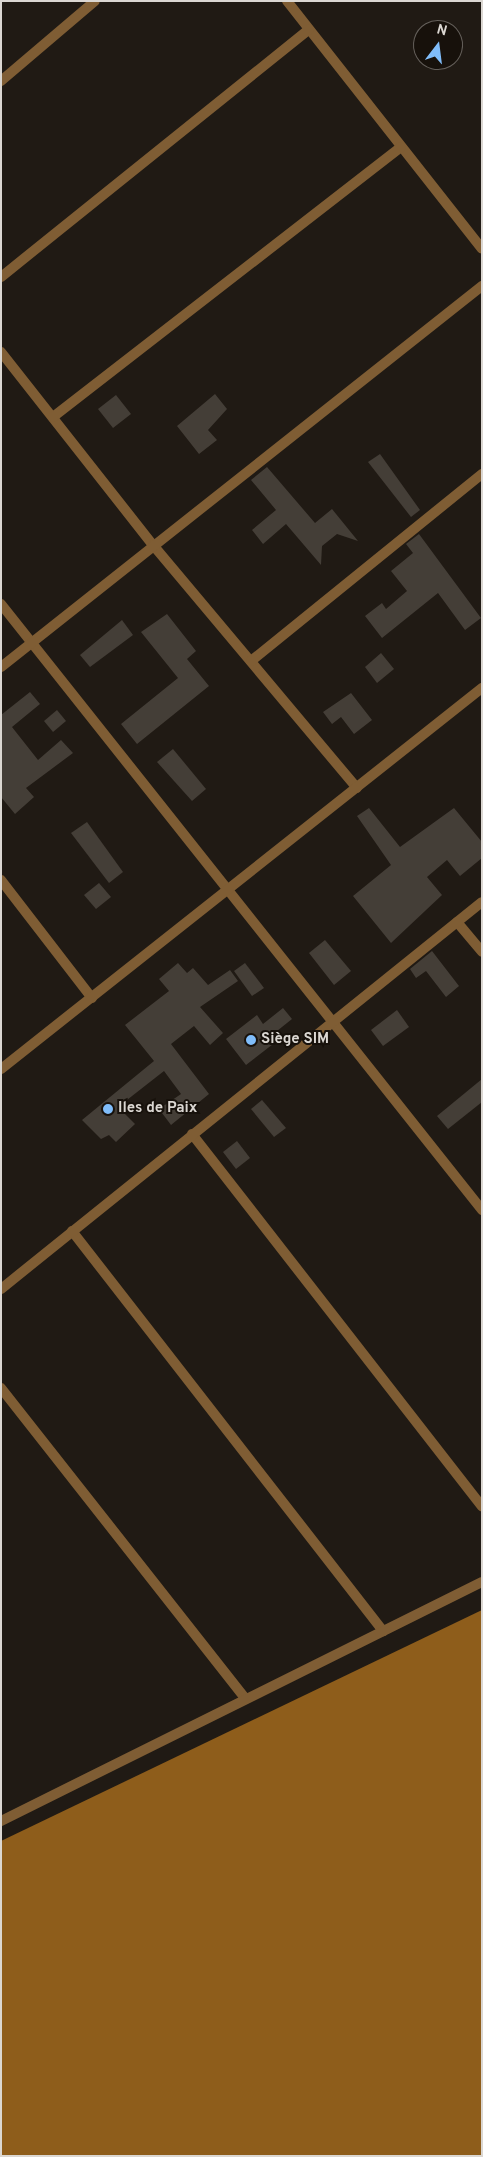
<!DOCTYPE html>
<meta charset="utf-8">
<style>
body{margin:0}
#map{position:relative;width:483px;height:2157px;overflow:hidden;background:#201a14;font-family:Overpass,sans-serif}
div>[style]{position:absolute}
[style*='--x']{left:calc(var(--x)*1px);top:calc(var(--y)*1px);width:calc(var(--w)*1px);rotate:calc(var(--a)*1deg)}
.water>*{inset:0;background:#8e5d1b}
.building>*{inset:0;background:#443e37}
.minor>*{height:10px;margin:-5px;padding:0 5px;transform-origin:5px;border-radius:5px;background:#7f5d34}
.dots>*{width:14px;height:14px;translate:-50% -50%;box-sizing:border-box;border:2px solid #17110b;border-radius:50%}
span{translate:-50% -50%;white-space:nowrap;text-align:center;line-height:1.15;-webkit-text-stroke:4px #17110b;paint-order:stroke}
.poi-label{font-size:15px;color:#dbd7d2;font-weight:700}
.left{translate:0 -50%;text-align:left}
.frame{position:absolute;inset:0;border:2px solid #dbd7d2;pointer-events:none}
.north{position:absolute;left:413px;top:20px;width:50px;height:50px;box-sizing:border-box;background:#17110b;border:1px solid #65605b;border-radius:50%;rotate:15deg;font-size:14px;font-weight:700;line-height:20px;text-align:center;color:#dbd7d2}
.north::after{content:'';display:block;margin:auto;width:18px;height:22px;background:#80bdfa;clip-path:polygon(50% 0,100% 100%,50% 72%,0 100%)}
</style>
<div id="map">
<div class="water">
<i style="clip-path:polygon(482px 1610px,482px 2156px,1px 2156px,1px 1841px)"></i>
</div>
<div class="building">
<i style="clip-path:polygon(215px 394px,227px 409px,208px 430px,217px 440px,199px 454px,177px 426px)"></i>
<i style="clip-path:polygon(116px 395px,131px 414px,113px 428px,98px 409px)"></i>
<i style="clip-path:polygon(380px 454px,420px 510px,411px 517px,368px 462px)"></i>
<i style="clip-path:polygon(267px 467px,315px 523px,332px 509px,358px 541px,337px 534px,322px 546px,321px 565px,286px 524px,263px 544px,252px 530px,276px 510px,251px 480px)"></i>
<i style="clip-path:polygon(419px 534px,481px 618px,465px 630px,438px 593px,382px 638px,365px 616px,382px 603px,386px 609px,407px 591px,391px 571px,413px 553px,406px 544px)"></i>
<i style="clip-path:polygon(167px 614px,196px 651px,187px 659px,209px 686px,137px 744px,121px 724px,178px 678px,141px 632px)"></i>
<i style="clip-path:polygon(122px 620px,133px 635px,90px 667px,80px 655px)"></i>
<i style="clip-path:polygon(381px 653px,394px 669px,377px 683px,365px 667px)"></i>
<i style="clip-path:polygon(30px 692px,40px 704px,12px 727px,38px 760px,61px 740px,73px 753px,26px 788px,34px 797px,15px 814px,1px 797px,1px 715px)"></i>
<i style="clip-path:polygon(351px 693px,372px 720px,354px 734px,341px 717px,332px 724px,323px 712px)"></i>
<i style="clip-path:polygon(57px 710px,66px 721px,53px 732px,44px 721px)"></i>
<i style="clip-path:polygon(173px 749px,206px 789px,192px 801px,157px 762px)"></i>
<i style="clip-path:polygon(369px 808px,400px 847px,454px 808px,482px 842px,482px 858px,460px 876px,447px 860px,427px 877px,442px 895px,391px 943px,353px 896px,391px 865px,357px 816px)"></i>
<i style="clip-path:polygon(87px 822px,123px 872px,109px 883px,71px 833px)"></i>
<i style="clip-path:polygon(99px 883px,111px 897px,96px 909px,84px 895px)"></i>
<i style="clip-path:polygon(325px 940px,351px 971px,334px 985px,309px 953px)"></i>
<i style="clip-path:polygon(432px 951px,459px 986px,446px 997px,426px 971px,416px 978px,410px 969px)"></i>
<i style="clip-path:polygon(178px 963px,187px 973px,193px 968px,208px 985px,230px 970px,238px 981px,200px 1007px,223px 1033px,210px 1045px,194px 1026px,171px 1044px,209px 1094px,171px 1125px,159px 1109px,181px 1094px,164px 1071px,118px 1107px,135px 1124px,116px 1142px,109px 1135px,101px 1139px,82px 1120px,154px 1061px,125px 1025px,169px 991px,159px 979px)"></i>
<i style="clip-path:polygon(245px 963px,264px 988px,252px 996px,234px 971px)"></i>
<i style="clip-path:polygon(283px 1008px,292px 1019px,272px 1035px,277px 1041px,246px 1065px,226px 1039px,257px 1015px,263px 1024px)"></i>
<i style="clip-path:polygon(397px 1010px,409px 1027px,383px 1046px,371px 1030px)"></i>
<i style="clip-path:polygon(482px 1079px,482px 1102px,448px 1129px,437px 1116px)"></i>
<i style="clip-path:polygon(262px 1100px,286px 1128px,274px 1137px,251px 1109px)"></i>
<i style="clip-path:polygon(237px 1141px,250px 1158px,236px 1169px,223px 1152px)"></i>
</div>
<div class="minor">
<i style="--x:287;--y:1;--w:315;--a:51.8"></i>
<i style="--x:1;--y:81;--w:123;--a:-40.4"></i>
<i style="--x:1;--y:277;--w:395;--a:-38.8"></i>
<i style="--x:1;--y:352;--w:246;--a:51.8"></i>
<i style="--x:153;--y:545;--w:317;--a:50"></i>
<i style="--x:53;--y:417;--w:440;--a:-37.8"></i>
<i style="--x:1;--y:604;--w:774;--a:51.56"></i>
<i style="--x:251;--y:661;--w:297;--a:-39"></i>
<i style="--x:1;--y:667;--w:614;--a:-38.38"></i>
<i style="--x:1;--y:880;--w:149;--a:52.4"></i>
<i style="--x:457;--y:922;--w:39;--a:50"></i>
<i style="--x:1;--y:1069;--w:614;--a:-38.38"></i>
<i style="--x:192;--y:1134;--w:472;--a:52.1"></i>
<i style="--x:72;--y:1231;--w:507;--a:52.13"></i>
<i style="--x:1;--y:1289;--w:617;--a:-38.82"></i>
<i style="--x:1;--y:1388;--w:393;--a:51.8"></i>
<i style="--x:1;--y:1821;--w:537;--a:-26.42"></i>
</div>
<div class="dots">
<i style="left:251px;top:1040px;background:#80bdfa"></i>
<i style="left:108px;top:1109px;background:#80bdfa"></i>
</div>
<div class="poi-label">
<span class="left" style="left:261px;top:1040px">Siège SIM</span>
<span class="left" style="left:118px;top:1109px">Iles de Paix</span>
</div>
<div class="frame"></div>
<div class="north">N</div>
</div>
